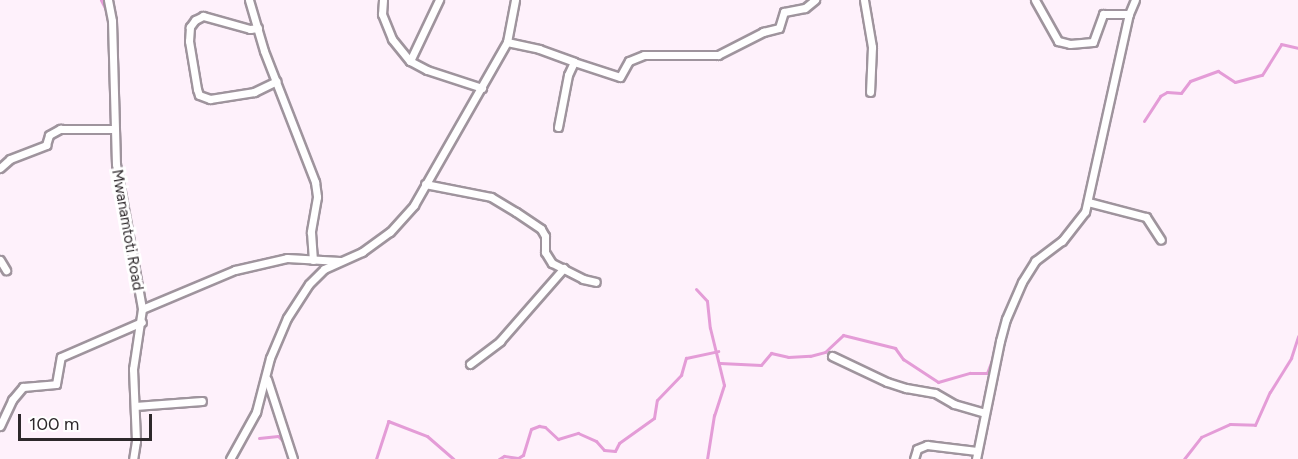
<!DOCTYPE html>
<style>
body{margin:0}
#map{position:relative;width:1298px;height:459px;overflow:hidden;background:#fef1fb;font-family:Figtree,sans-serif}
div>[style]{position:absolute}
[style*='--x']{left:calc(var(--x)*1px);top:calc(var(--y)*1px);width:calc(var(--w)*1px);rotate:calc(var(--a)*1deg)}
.stream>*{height:3px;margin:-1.5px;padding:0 1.5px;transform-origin:1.5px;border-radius:1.5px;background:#e49cd7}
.roads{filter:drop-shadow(2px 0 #9f949d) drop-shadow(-2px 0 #9f949d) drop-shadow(0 2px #9f949d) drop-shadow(0 -2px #9f949d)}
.minor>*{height:7px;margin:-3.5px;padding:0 3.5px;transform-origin:3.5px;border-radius:3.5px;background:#fff}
span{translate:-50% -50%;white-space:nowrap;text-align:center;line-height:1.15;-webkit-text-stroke:6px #fff;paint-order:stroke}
.street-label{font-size:15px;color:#2d282b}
.scale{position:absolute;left:18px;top:414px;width:134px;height:27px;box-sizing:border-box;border:3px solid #2d282b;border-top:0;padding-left:8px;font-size:18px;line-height:21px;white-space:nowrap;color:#2d282b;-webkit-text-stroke:4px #fff;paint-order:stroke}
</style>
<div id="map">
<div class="stream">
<i style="--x:101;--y:0;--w:16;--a:63"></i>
<i style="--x:1144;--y:121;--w:30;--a:-57"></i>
<i style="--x:1160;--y:96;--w:8;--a:-30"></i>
<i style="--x:1167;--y:92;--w:14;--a:4"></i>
<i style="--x:1181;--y:93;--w:15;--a:-53"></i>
<i style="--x:1190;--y:81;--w:30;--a:-20"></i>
<i style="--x:1218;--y:71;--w:20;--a:33"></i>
<i style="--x:1235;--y:82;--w:28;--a:-15"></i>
<i style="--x:1262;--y:75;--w:36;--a:-58"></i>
<i style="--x:1281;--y:44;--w:17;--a:13"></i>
<i style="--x:696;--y:289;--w:16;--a:47"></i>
<i style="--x:707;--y:301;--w:27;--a:84"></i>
<i style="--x:710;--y:328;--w:59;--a:76.2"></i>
<i style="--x:724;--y:385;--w:32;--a:108"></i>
<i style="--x:714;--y:415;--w:45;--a:99"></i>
<i style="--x:720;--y:363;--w:41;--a:2.8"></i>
<i style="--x:761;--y:365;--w:16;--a:-50"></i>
<i style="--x:771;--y:353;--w:17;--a:13"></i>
<i style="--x:788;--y:357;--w:22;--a:-3"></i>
<i style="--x:810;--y:356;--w:16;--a:-15"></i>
<i style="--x:825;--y:352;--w:25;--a:-43"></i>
<i style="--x:843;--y:335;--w:54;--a:14"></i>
<i style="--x:895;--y:348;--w:14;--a:54"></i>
<i style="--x:903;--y:359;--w:42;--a:33.3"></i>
<i style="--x:938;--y:382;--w:33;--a:-16"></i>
<i style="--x:970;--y:373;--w:17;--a:0"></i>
<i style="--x:987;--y:373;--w:17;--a:-69"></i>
<i style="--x:259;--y:438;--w:19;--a:-6"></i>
<i style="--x:278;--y:436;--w:11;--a:45"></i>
<i style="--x:376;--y:459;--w:40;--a:-72"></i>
<i style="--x:388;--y:421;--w:42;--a:21"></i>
<i style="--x:427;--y:436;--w:35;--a:41"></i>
<i style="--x:499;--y:459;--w:6;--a:-31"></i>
<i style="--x:504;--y:456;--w:14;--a:8"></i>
<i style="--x:518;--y:458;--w:6;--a:-31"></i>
<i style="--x:523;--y:455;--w:27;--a:-73"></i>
<i style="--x:531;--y:429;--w:9;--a:-21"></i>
<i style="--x:539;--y:426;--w:6;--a:9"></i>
<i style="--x:545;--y:427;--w:18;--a:43"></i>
<i style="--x:558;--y:439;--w:21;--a:-17"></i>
<i style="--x:578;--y:433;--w:20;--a:24"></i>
<i style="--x:596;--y:441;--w:12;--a:48"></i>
<i style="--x:604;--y:450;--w:11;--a:5"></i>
<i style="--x:615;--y:451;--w:9;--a:-63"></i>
<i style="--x:619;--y:443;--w:43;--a:-35.5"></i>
<i style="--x:654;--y:418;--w:18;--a:-81"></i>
<i style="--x:657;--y:400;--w:35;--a:-46"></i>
<i style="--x:681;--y:375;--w:18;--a:-74"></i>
<i style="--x:686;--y:358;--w:33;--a:-12"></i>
<i style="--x:1184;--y:459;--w:28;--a:-52"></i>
<i style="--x:1201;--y:437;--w:32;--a:-24"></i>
<i style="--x:1230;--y:424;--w:25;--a:2"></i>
<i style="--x:1255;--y:425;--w:36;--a:-66"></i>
<i style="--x:1270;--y:392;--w:40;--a:-58"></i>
<i style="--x:1291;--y:358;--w:23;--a:-72"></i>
</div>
<div class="roads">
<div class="minor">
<i style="--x:108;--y:0;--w:21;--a:79"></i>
<i style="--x:112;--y:21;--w:143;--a:88.4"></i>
<i style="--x:116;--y:164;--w:147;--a:79.8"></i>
<i style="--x:142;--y:309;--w:61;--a:98.5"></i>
<i style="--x:133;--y:369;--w:72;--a:87.6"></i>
<i style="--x:136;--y:441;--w:18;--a:99"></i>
<i style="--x:249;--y:0;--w:53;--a:73.6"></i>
<i style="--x:264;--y:51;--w:141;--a:68.7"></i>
<i style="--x:315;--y:182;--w:15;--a:82"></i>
<i style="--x:317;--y:197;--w:36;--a:100"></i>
<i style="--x:311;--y:232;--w:28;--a:86"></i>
<i style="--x:383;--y:0;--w:14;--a:94"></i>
<i style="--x:382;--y:14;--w:27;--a:68"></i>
<i style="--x:392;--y:39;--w:28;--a:51"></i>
<i style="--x:410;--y:61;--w:19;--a:28"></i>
<i style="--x:427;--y:70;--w:58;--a:18.1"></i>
<i style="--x:864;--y:0;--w:48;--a:80.3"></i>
<i style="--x:872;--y:47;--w:45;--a:92.5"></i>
<i style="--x:1035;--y:0;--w:47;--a:60.7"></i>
<i style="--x:1058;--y:41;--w:12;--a:14"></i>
<i style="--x:1070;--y:44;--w:23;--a:-5"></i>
<i style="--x:1093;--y:42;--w:30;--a:-70"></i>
<i style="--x:1103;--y:14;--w:26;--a:0"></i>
<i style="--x:258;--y:28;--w:8;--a:173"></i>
<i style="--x:250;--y:29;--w:49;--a:-164.5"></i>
<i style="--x:203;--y:16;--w:9;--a:153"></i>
<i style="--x:195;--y:20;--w:9;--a:126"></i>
<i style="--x:190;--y:27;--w:14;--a:94"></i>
<i style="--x:189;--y:41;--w:49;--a:80.5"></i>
<i style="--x:197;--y:89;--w:6;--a:72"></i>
<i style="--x:199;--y:95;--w:12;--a:20"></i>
<i style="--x:210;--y:99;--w:45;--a:-9"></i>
<i style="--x:254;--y:92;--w:25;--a:-26"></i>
<i style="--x:507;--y:42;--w:33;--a:12"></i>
<i style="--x:539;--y:49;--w:37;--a:20"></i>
<i style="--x:574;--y:62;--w:14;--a:115"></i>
<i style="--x:568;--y:75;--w:53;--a:100.9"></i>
<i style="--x:410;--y:61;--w:68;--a:-64.6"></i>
<i style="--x:574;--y:62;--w:48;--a:18.1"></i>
<i style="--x:620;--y:77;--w:18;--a:-61"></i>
<i style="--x:629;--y:61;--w:16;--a:-22"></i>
<i style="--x:644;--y:55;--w:74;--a:0"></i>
<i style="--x:718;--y:55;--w:51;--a:-27.1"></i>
<i style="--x:763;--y:32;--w:16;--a:-14"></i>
<i style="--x:779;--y:28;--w:17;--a:-73"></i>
<i style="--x:784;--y:12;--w:21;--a:-11"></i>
<i style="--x:805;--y:8;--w:13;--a:-39"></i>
<i style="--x:0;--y:168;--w:13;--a:-42"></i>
<i style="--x:10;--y:159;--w:39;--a:-21"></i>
<i style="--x:46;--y:145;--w:10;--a:-73"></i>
<i style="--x:49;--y:135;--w:13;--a:-29"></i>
<i style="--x:60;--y:129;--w:54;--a:0"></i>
<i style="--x:425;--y:184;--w:67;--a:11.1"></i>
<i style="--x:491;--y:197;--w:29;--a:31"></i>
<i style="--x:516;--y:212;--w:30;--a:34"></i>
<i style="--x:541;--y:229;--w:8;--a:60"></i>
<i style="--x:545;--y:236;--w:16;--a:90"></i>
<i style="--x:545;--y:252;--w:13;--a:58"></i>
<i style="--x:552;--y:263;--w:35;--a:27"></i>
<i style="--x:583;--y:279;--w:13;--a:13"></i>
<i style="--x:1088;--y:202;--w:60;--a:14.5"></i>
<i style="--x:1146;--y:217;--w:27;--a:57"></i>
<i style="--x:0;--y:260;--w:12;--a:59"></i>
<i style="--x:142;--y:309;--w:101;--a:-22.8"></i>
<i style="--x:235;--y:270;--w:53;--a:-13"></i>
<i style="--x:287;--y:258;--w:53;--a:3.2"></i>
<i style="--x:832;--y:356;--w:61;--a:25.3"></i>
<i style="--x:887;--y:382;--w:20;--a:18"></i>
<i style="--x:906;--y:388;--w:29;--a:10"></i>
<i style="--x:935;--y:393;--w:22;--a:30"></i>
<i style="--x:954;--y:404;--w:32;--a:16"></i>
<i style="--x:470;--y:364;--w:38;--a:-37"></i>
<i style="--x:500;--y:341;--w:97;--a:-48.8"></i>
<i style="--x:267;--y:379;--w:84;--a:72"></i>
<i style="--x:135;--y:406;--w:67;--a:-4.3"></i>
<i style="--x:0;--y:426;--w:29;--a:-65"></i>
<i style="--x:12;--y:400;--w:17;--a:-50"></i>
<i style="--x:23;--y:387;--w:33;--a:-5"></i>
<i style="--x:56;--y:384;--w:27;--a:-80"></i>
<i style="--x:61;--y:357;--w:88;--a:-23.4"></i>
<i style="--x:230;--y:459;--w:54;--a:-61"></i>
<i style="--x:256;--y:412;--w:56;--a:-75.5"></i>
<i style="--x:270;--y:358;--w:43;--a:-67"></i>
<i style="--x:287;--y:318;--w:40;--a:-57.1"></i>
<i style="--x:309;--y:284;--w:21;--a:-45"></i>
<i style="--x:324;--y:269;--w:42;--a:-24.1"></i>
<i style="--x:362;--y:252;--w:34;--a:-36"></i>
<i style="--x:390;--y:232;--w:36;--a:-48"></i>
<i style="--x:414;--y:205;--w:188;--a:-60.3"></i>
<i style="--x:507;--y:42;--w:43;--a:-79.2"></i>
<i style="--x:914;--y:459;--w:10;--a:-73"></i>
<i style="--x:917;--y:449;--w:11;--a:-22"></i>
<i style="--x:927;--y:445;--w:50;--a:6.8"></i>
<i style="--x:976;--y:459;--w:120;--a:-78.5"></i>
<i style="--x:1000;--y:341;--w:23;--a:-75"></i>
<i style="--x:1006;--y:319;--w:40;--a:-66.6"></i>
<i style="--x:1022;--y:282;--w:25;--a:-58"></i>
<i style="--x:1035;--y:261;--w:34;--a:-37"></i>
<i style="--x:1062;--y:241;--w:37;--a:-52"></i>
<i style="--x:1085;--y:212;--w:203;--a:-77.5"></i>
<i style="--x:1129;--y:14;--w:15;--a:-67"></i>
</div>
</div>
<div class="street-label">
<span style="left:127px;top:230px;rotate:80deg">Mwanamtoti Road</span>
</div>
<div class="scale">100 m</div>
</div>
